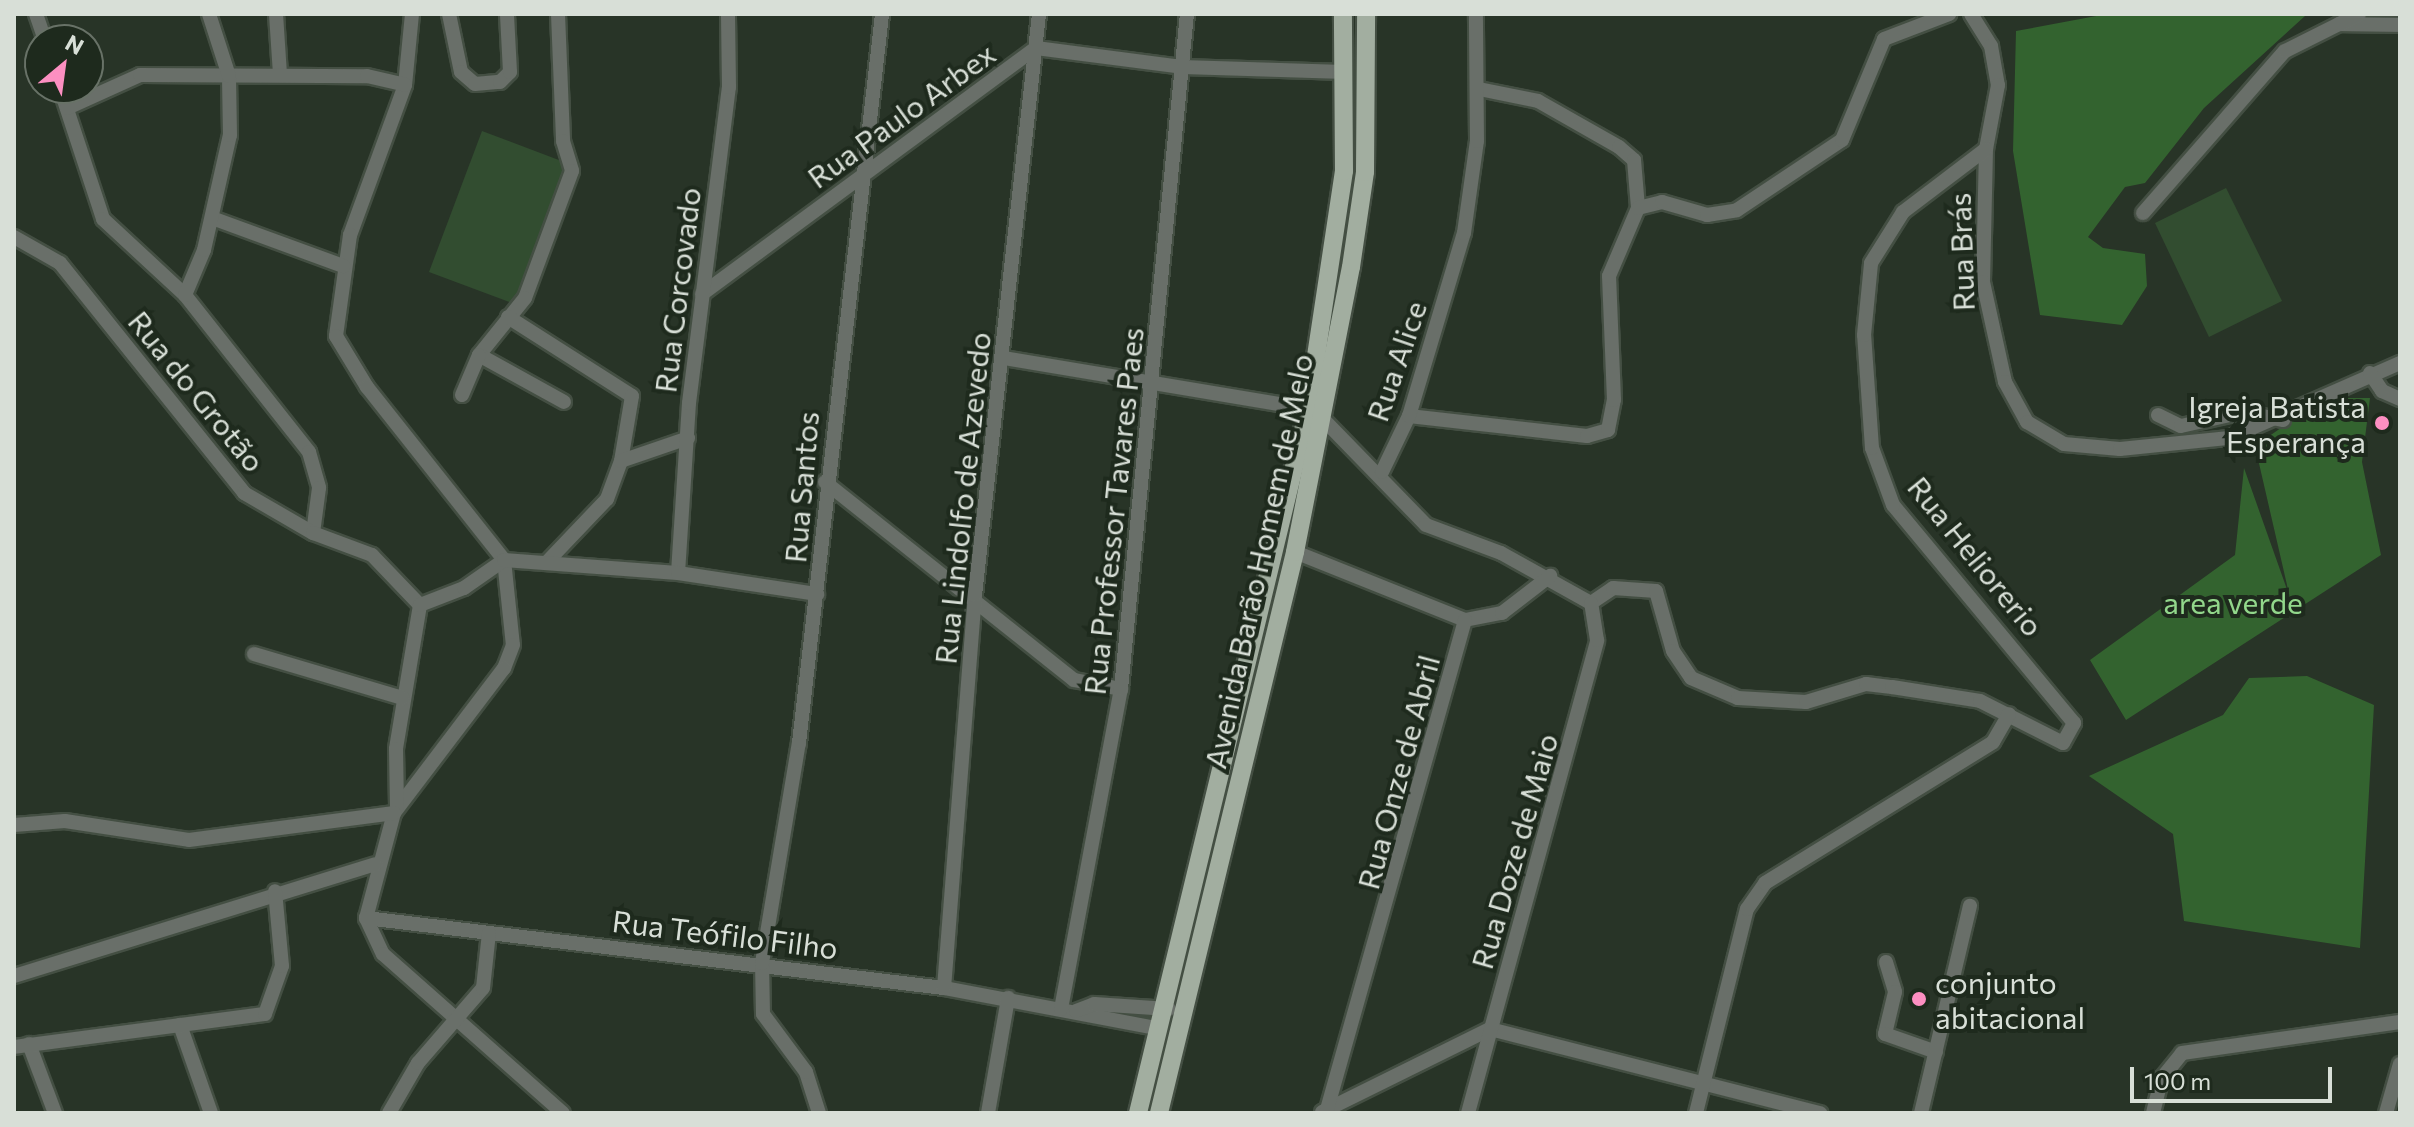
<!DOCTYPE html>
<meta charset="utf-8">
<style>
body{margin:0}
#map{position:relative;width:2414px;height:1127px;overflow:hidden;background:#283427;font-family:Commissioner,sans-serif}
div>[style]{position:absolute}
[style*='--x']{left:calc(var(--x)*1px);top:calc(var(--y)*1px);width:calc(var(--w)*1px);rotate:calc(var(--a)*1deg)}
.green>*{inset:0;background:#324d30}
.forest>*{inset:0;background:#33632f}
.roads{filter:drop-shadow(2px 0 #444f43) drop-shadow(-2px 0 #444f43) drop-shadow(0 2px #444f43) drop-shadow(0 -2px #444f43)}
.minor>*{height:14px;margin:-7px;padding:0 7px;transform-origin:7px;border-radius:7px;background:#696f69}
.major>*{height:18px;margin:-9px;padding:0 9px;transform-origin:9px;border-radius:9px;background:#a2aea0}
.dots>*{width:22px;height:22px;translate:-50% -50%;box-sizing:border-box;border:4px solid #1e2a1d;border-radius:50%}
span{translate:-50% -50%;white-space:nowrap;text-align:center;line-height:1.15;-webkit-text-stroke:8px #1e2a1d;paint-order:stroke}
.street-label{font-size:30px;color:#d8dfd7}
.poi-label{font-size:30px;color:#d8dfd7}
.right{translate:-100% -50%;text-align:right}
.left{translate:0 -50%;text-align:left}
.park-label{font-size:30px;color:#92d78b}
.frame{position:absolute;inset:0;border:16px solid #d8dfd7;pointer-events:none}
.north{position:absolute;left:24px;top:24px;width:80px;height:80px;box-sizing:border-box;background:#1e2a1d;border:2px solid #687267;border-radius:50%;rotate:29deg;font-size:22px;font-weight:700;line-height:32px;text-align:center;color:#d8dfd7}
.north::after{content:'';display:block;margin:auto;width:28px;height:36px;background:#fc8fc1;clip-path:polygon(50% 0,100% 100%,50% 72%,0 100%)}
.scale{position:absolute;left:2130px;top:1067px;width:202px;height:36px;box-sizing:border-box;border:4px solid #d8dfd7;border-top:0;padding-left:10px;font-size:24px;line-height:28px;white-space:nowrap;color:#d8dfd7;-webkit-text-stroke:6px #1e2a1d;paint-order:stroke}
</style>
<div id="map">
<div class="green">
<i style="clip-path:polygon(482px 131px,572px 165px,520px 306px,429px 272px)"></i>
<i style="clip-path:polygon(2226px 188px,2282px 301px,2209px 337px,2155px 223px)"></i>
</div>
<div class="forest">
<i style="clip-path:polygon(2107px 14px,2305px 16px,2204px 108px,2145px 183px,2125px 187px,2088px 237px,2103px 248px,2145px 254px,2147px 286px,2122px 325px,2040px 315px,2013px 151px,2016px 31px)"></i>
<i style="clip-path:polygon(2324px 398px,2370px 398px,2362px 462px,2381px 555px,2126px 720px,2090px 660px,2235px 555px,2244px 468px,2290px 598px,2255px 446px)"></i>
<i style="clip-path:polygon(2307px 676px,2374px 705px,2360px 948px,2184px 921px,2173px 834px,2089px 776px,2223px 715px,2249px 678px)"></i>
</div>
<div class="roads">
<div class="minor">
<i style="--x:36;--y:14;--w:28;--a:71"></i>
<i style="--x:276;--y:14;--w:61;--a:86.2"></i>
<i style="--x:412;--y:14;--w:71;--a:95.6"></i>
<i style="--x:405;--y:85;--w:160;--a:110.1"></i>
<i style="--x:350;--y:235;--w:102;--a:97.9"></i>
<i style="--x:336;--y:336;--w:60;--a:58.7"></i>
<i style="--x:367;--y:387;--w:221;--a:51.6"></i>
<i style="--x:504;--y:560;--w:85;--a:84"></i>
<i style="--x:513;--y:645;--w:25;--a:111"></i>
<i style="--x:504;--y:668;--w:182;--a:127.2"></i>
<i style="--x:394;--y:813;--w:109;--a:104.9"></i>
<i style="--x:366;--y:918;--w:40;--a:65"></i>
<i style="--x:383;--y:954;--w:240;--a:41.5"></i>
<i style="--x:449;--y:14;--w:59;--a:78.3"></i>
<i style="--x:461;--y:72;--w:18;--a:41"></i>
<i style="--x:475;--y:84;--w:25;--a:-5"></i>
<i style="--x:500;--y:82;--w:14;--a:-45"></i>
<i style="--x:510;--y:72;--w:58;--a:-93"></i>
<i style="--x:558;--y:14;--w:127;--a:87.7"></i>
<i style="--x:563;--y:141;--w:31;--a:73"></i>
<i style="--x:572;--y:171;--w:135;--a:110.3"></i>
<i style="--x:525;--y:298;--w:73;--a:128.9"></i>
<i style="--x:479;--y:355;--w:97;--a:28.9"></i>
<i style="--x:1971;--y:14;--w:38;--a:58"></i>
<i style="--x:1991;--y:46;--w:40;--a:80"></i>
<i style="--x:1998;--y:85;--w:65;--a:100.6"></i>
<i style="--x:1986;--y:149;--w:133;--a:91.3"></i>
<i style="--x:1983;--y:282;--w:102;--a:77.6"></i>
<i style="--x:2005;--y:382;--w:46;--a:61.2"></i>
<i style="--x:2027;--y:422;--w:43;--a:30.7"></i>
<i style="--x:2064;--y:444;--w:56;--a:5.1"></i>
<i style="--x:2120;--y:449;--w:110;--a:-5.8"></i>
<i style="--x:2229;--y:438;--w:187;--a:-23.7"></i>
<i style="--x:2339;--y:24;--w:61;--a:0.9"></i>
<i style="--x:60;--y:88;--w:138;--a:71.8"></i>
<i style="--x:103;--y:219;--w:112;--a:42.8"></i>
<i style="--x:185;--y:295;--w:200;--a:51.7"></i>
<i style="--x:309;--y:452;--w:37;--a:74"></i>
<i style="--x:319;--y:488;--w:45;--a:97.6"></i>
<i style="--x:1479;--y:89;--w:60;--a:11.5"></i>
<i style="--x:1538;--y:101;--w:93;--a:29.6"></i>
<i style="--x:1619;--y:147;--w:20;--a:41"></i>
<i style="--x:1634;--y:160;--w:48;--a:85.2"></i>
<i style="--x:67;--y:108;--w:80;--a:-24.3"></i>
<i style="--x:140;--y:75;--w:227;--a:0.3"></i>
<i style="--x:367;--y:76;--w:39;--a:13"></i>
<i style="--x:2143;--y:213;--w:215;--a:-48.8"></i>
<i style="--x:2285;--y:51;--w:83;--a:-26.6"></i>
<i style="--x:212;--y:218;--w:140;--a:20.1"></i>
<i style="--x:14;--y:237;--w:53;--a:29.5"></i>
<i style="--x:60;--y:263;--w:295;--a:51.3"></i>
<i style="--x:244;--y:493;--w:80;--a:30.1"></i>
<i style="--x:313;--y:533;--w:63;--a:20.4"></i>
<i style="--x:372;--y:555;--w:69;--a:46.2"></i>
<i style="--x:420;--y:605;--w:146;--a:99.5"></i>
<i style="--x:396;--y:749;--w:58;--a:89"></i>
<i style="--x:702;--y:294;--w:415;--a:-36.4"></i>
<i style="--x:1036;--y:48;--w:147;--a:7.4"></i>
<i style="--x:1182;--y:67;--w:163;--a:1.8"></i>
<i style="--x:185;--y:295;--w:49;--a:-67.1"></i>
<i style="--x:204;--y:250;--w:118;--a:-77.3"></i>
<i style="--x:230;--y:135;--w:59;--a:-91"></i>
<i style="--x:229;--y:76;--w:65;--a:-107.9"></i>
<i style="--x:508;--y:317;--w:147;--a:32.5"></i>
<i style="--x:632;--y:396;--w:66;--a:99.6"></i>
<i style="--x:1004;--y:358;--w:308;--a:9.5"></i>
<i style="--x:2370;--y:373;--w:22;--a:56"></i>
<i style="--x:2382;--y:391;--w:20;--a:24"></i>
<i style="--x:462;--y:395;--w:43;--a:-67"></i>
<i style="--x:1319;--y:415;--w:153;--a:45.8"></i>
<i style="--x:1426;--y:525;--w:80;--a:20.5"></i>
<i style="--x:1501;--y:553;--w:103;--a:29.1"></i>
<i style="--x:2158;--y:415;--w:25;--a:26"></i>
<i style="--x:2181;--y:426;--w:64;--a:-12.7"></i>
<i style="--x:2243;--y:412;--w:41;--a:11.3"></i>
<i style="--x:1409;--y:416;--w:179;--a:6.4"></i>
<i style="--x:1587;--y:436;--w:22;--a:-16"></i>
<i style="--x:1608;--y:430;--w:31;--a:-79"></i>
<i style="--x:1614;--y:400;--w:124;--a:-92.3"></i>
<i style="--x:1609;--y:276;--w:74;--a:-66.9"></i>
<i style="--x:1638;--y:208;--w:25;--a:-14"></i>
<i style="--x:1662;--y:202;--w:47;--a:16.1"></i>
<i style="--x:1707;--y:215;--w:30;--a:-9"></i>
<i style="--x:1737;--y:210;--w:126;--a:-33.7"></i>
<i style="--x:1842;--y:140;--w:109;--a:-67.4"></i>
<i style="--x:1884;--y:39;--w:70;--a:-21"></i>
<i style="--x:1382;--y:472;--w:62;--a:-64.3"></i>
<i style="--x:1409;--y:416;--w:191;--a:-73.3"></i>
<i style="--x:1464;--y:233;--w:93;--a:-82"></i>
<i style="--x:1477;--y:141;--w:127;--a:-90.5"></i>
<i style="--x:825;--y:482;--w:318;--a:38.5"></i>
<i style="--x:1074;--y:680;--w:48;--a:10.8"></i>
<i style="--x:1295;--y:552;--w:183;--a:21.8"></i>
<i style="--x:1465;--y:620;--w:38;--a:-11"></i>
<i style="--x:1502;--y:613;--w:61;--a:-37.6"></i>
<i style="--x:547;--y:562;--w:87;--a:-46.4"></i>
<i style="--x:607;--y:499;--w:40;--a:-69.8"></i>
<i style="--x:621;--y:461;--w:71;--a:-18.9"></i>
<i style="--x:678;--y:573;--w:170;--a:-86.3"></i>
<i style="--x:689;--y:403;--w:319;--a:-82.8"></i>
<i style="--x:729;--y:87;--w:73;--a:-90.8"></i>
<i style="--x:1591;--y:603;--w:27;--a:-34"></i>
<i style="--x:1613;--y:588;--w:43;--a:4"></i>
<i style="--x:1656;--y:591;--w:62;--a:74.2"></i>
<i style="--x:1673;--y:651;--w:32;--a:56"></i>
<i style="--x:1691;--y:678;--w:51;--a:23.1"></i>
<i style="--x:1738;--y:698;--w:68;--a:3.4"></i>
<i style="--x:1806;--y:702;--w:63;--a:-16.7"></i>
<i style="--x:1866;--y:684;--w:26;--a:7"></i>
<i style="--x:1892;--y:687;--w:89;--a:9"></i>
<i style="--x:1980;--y:701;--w:93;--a:26.8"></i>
<i style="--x:2063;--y:743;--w:23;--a:-61"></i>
<i style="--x:2074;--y:723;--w:283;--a:-129.7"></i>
<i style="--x:1893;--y:505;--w:61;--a:-110.2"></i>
<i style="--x:1872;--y:448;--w:113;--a:-94"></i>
<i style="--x:1864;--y:335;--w:72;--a:-84.4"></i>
<i style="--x:1871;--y:263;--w:60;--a:-57.9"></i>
<i style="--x:1903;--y:212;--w:104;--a:-37.2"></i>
<i style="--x:420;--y:605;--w:47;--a:-21.1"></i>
<i style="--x:464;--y:588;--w:49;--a:-35"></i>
<i style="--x:504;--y:560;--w:174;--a:4.3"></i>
<i style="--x:678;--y:573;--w:141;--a:8.6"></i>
<i style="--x:254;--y:654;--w:155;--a:16.5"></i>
<i style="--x:14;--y:825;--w:51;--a:-4.5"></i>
<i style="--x:65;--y:821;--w:125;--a:8.7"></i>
<i style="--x:189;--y:840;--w:207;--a:-7.5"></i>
<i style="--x:366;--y:918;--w:582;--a:6.91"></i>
<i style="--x:944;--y:988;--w:216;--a:10.7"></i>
<i style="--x:1886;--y:962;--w:31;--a:73"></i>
<i style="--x:1895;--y:992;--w:43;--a:103.4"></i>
<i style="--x:1885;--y:1034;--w:54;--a:19.4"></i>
<i style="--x:14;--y:976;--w:378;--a:-17.2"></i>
<i style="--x:944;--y:988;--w:394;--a:-85.5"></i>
<i style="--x:975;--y:595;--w:585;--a:-83.71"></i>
<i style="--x:1061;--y:1009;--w:326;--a:-79.4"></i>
<i style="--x:1121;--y:689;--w:678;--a:-84.42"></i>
<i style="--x:1076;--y:1011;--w:19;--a:-21"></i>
<i style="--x:1094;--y:1004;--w:75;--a:3.8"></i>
<i style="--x:180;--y:1025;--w:93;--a:70.6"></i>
<i style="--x:1490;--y:1029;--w:341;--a:14.3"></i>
<i style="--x:29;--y:1044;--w:74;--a:69.4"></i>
<i style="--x:14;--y:1047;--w:253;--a:-7.5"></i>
<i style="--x:265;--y:1014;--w:51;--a:-70.5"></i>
<i style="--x:282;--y:966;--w:75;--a:-95.3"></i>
<i style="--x:1322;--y:1112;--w:187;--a:-26.3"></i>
<i style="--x:389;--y:1113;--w:58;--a:-59.9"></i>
<i style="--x:418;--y:1063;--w:99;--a:-49.1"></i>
<i style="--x:483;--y:988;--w:55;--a:-83.8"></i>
<i style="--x:819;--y:1113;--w:43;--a:-107.6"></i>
<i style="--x:806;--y:1072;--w:72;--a:-126.6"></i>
<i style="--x:763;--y:1014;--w:51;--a:-91.1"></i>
<i style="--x:762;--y:963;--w:223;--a:-80.5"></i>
<i style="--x:799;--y:743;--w:734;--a:-83.5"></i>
<i style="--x:988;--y:1113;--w:117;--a:-80.1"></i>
<i style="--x:1326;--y:1113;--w:512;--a:-74.25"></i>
<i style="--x:1468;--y:1113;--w:490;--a:-74.7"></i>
<i style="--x:1597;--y:640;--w:37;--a:-99"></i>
<i style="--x:1696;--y:1113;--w:210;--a:-76"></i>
<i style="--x:1747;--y:909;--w:32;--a:-55"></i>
<i style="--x:1765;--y:883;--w:268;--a:-31.7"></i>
<i style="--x:1993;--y:742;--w:32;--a:-60"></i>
<i style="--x:1921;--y:1113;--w:213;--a:-76.7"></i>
<i style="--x:2153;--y:1113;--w:36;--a:-76"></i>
<i style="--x:2162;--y:1078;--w:32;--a:-51"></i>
<i style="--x:2182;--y:1053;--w:220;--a:-8.1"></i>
<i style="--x:2386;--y:1113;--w:51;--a:-74.1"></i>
</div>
<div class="major">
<i style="--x:1138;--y:1113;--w:724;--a:-76.42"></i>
<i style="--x:1308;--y:409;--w:241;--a:-81.4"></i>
<i style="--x:1344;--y:171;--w:157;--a:-90.4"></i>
<i style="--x:1159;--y:1113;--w:577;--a:-76.37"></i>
<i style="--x:1295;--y:552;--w:290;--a:-78.9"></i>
<i style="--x:1351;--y:267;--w:96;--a:-81.6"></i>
<i style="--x:1365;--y:172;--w:158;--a:-89.6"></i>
</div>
</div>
<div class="dots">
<i style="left:2382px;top:423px;background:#fc8fc1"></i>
<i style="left:1919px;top:999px;background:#fc8fc1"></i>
</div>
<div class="street-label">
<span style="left:901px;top:115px;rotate:-36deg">Rua Paulo Arbex</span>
<span style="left:1961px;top:252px;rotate:-92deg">Rua Brás</span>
<span style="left:677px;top:290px;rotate:-83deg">Rua Corcovado</span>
<span style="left:1396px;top:361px;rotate:-71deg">Rua Alice</span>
<span style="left:197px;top:391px;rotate:51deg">Rua do Grotão</span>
<span style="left:801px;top:487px;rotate:-85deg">Rua Santos</span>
<span style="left:962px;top:498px;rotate:-84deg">Rua Lindolfo de Azevedo</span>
<span style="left:1113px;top:511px;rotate:-84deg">Rua Professor Tavares Paes</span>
<span style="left:1976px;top:556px;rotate:51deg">Rua Heliorerio</span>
<span style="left:1258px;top:561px;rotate:-78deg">Avenida Barão Homem de Melo</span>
<span style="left:1398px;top:772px;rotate:-75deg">Rua Onze de Abril</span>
<span style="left:1514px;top:851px;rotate:-74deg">Rua Doze de Maio</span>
<span style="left:725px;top:934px;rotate:7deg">Rua Teófilo Filho</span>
</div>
<div class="poi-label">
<span class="right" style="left:2366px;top:423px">Igreja Batista<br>Esperança</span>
<span class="left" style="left:1935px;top:999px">conjunto<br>abitacional</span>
</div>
<div class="park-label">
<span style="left:2233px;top:602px">area verde</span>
</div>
<div class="frame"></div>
<div class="north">N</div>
<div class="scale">100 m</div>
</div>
